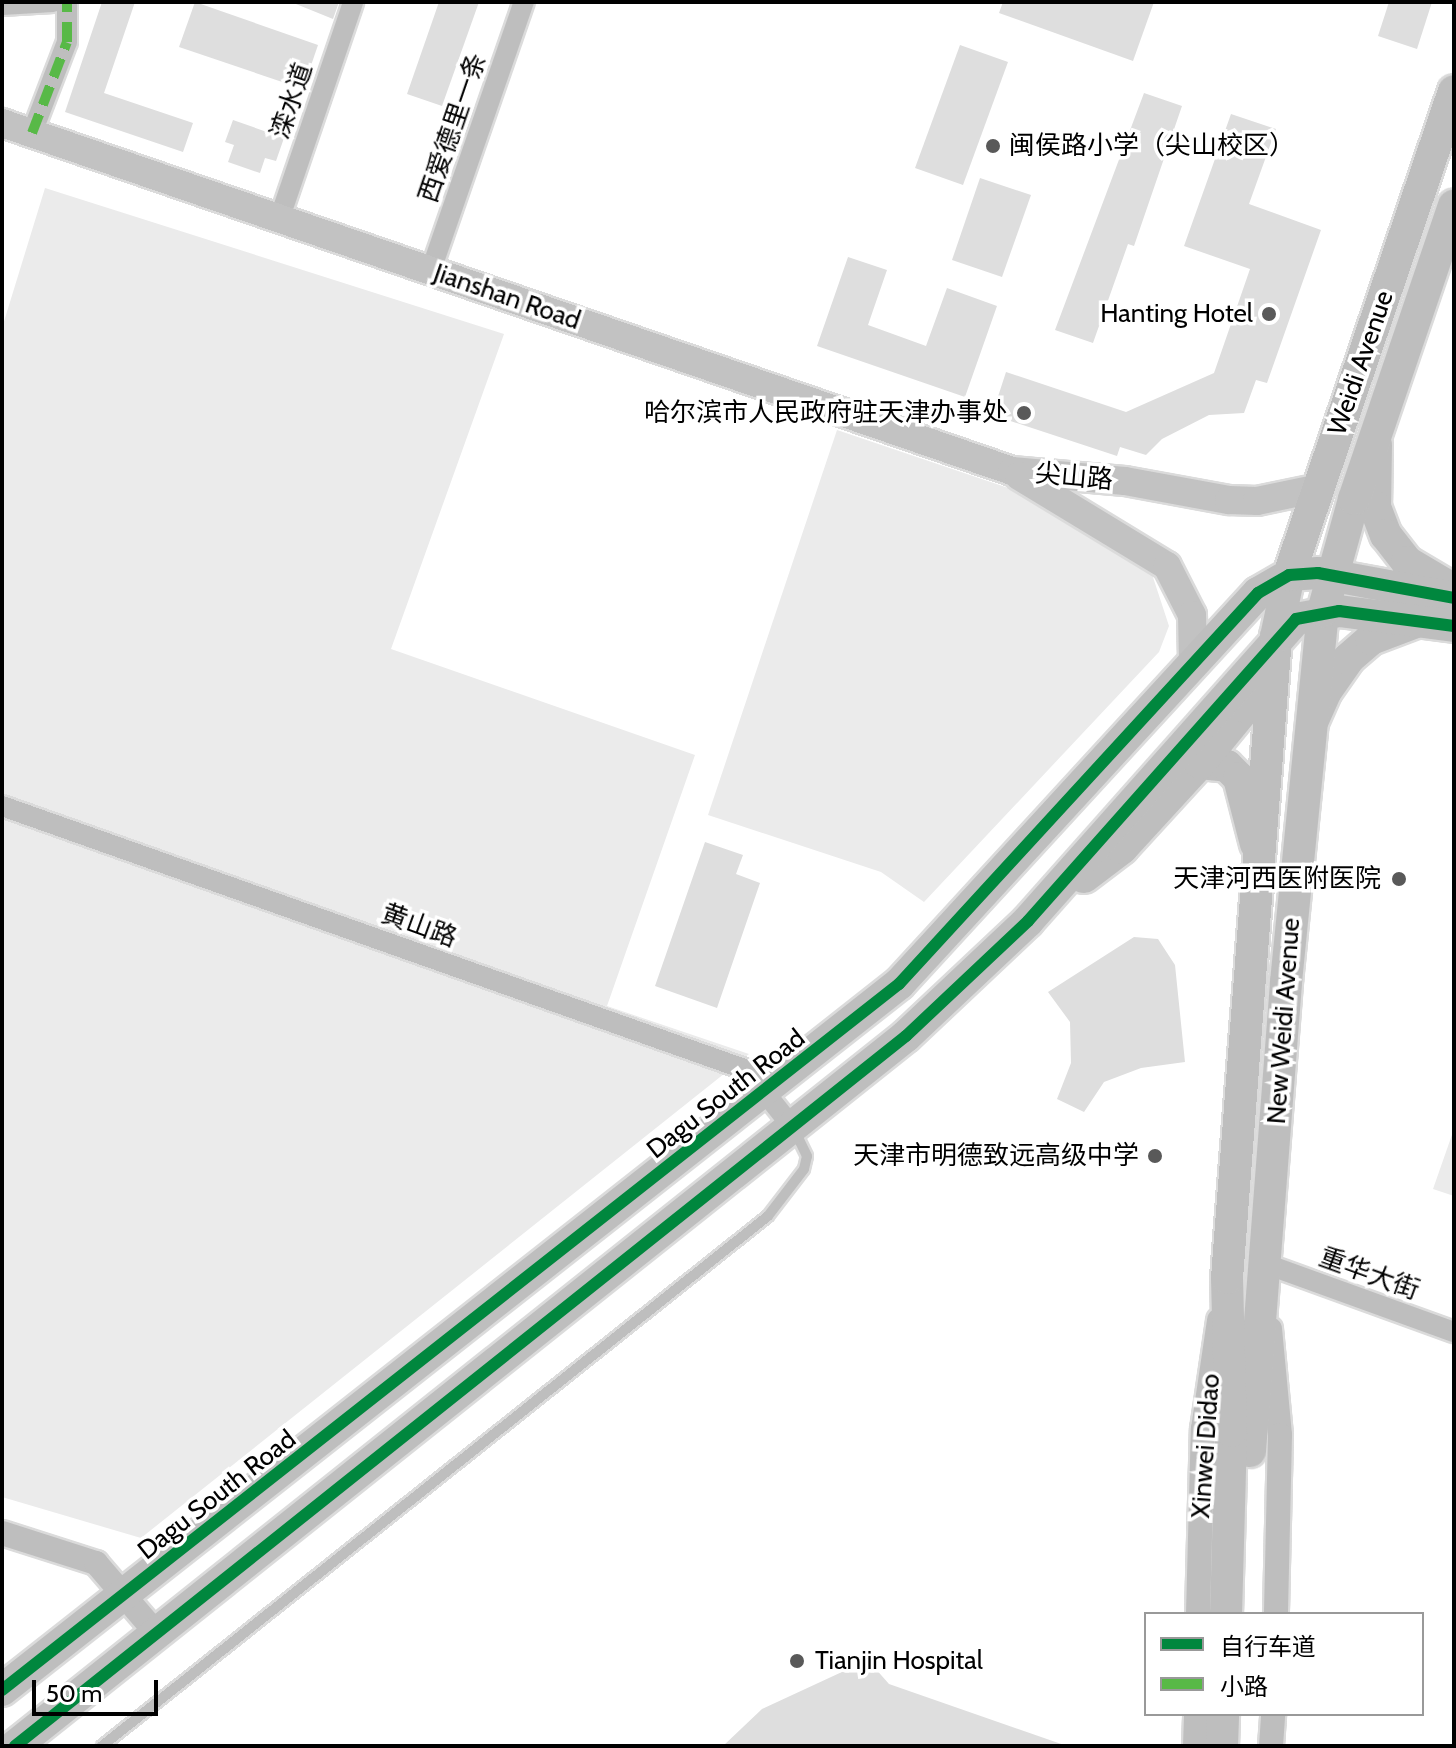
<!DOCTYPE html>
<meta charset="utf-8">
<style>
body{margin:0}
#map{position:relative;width:1456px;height:1748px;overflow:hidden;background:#fff;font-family:Cabin,"Noto Sans SC",sans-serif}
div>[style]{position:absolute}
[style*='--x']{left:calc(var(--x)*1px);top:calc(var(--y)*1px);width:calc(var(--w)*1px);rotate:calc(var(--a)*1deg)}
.green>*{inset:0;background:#ebebeb}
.building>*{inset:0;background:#dedede}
.roads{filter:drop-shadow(2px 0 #dbdbdb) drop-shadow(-2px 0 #dbdbdb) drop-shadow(0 2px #dbdbdb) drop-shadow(0 -2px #dbdbdb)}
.service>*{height:10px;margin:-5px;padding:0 5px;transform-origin:5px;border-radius:5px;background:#bebebe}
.minor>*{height:20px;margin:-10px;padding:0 10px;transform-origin:10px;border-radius:10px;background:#bebebe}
.tertiary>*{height:24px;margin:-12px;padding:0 12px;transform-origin:12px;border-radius:12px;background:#bebebe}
.secondary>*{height:28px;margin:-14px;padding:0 14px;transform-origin:14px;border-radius:14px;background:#c2c2c2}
.primary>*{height:32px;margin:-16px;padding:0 16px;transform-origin:16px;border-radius:16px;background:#bebebe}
.trunk>*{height:32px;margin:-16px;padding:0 16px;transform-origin:16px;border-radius:16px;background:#bebebe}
.quiet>*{height:10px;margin-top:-5px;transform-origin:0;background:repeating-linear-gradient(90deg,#58b947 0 20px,transparent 0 30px)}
.cycleway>*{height:12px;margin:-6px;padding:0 6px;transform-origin:6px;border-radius:6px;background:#00873e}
.dots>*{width:22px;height:22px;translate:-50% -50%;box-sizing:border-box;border:4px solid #fff;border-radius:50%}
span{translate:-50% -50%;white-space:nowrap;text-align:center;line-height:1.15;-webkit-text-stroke:7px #fff;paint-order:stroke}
.street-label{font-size:26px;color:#000}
.poi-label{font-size:26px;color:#000}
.left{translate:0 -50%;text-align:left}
.right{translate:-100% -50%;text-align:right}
.frame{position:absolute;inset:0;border:4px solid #000;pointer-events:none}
.legend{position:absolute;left:1144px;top:1612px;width:280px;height:104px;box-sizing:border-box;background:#fff;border:2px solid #999;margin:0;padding:10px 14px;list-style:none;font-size:24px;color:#000}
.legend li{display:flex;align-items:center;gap:16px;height:40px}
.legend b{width:40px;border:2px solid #999}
.scale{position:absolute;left:32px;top:1680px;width:126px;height:36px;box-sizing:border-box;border:4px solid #000;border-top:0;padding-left:10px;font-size:24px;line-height:28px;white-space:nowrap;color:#000;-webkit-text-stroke:6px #fff;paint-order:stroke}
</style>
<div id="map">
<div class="green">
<i style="clip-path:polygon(45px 188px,504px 334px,391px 649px,695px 755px,607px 1006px,749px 1054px,141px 1538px,2px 1497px,2px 328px)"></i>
<i style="clip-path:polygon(837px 430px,1023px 493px,1149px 565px,1169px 626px,1159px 652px,924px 902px,881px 872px,708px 815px)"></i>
<i style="clip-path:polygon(1454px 1129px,1454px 1196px,1433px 1189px)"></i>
</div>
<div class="building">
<i style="clip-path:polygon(102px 2px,135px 2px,104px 93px,193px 123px,183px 152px,65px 112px)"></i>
<i style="clip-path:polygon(195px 2px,318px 45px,303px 89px,179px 47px)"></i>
<i style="clip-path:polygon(291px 2px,339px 2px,333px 19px)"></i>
<i style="clip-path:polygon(439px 2px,479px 2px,442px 106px,407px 94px)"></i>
<i style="clip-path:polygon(1003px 2px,1154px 2px,1133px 61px,999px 13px)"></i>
<i style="clip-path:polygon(1389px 2px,1432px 2px,1417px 49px,1378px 36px)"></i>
<i style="clip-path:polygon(960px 45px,1008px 62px,963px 185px,915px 168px)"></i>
<i style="clip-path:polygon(1144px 93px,1182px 106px,1134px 246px,1128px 244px,1093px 343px,1055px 330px)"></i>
<i style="clip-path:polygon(1231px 114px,1276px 129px,1249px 204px,1321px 230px,1267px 383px,1256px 380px,1244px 413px,1209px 415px,1162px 439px,1146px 455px,1120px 447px,1117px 456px,992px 415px,1006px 372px,1126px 412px,1214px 373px,1250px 269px,1184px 246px)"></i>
<i style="clip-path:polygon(233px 120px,284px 138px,276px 161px,265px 158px,260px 173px,228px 162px,234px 145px,225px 142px)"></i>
<i style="clip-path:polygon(980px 178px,1031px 195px,1002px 277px,952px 260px)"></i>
<i style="clip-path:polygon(848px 257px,887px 270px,868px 325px,926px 346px,947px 288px,997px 306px,965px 397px,817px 346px)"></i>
<i style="clip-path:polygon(705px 842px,743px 855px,736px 874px,760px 883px,717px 1008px,655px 986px)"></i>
<i style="clip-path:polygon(1134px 937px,1158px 939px,1175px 965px,1185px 1062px,1141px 1068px,1104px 1082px,1084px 1112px,1057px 1099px,1071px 1063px,1070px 1022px,1048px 992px)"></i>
<i style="clip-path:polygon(857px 1665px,874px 1667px,889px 1684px,1067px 1746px,723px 1746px,762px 1709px)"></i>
</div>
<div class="roads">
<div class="service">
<i style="--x:102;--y:1746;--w:851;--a:-38.51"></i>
<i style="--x:768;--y:1216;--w:59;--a:-52.5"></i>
<i style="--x:804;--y:1169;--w:13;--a:-77"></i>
<i style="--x:807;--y:1156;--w:30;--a:-116"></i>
</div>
<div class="minor">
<i style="--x:2;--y:5;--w:51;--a:-3.4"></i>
<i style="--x:32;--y:133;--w:97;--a:-69"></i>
<i style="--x:67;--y:42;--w:40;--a:-90"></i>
<i style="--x:280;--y:217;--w:227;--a:-71.2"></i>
<i style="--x:431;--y:270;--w:284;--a:-70.9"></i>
<i style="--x:2;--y:806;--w:790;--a:19.51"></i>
<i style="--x:747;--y:1070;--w:75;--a:51.5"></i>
<i style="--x:1266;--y:1264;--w:200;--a:19.9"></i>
</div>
<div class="tertiary">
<i style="--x:1270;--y:1329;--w:106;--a:84.6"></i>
<i style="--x:1280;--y:1435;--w:179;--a:91.3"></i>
<i style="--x:2;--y:1533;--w:99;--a:17.7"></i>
<i style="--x:96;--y:1563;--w:95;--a:49.3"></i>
<i style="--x:1198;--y:1614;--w:185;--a:-88.5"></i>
<i style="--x:1203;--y:1429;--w:110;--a:-81.6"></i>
<i style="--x:1195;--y:1746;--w:32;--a:-88"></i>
<i style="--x:1271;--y:1746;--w:32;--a:-86"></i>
</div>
<div class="secondary">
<i style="--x:2;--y:123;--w:1068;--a:19.01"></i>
<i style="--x:1012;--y:471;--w:113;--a:5.1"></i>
<i style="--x:1125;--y:481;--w:106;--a:10.4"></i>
<i style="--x:1229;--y:500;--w:28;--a:2"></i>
<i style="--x:1257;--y:501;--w:63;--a:-11.8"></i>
<i style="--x:1019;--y:476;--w:173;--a:31.3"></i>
<i style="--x:1167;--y:566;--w:55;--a:63"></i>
<i style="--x:1192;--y:615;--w:44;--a:88.7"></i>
</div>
<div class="primary">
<i style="--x:1376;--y:445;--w:62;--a:90.9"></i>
<i style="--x:1375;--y:507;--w:30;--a:69"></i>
<i style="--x:1386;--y:535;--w:34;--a:52"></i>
<i style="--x:1407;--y:562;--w:51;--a:30.6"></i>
<i style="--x:1313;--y:720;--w:32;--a:-66"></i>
<i style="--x:1326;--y:691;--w:39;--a:-55"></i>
<i style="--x:1348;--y:659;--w:30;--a:-41"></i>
<i style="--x:1371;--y:639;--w:48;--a:-20.7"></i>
<i style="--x:1200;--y:763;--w:27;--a:6"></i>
<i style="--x:1227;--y:766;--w:17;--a:45"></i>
<i style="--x:1239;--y:778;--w:68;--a:75.6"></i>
<i style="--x:1084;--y:877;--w:48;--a:-37.3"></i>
<i style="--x:1122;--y:848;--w:115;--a:-47.5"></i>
<i style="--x:1200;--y:763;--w:72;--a:-50.6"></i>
<i style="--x:1246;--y:707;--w:54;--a:-64.9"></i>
<i style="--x:2;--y:1690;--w:1142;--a:-38.21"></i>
<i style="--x:899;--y:984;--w:531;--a:-47.44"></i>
<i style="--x:1258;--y:593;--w:36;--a:-30"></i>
<i style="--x:1289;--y:575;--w:29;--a:-4"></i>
<i style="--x:1318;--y:573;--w:138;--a:10.4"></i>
<i style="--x:15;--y:1746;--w:1139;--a:-38.55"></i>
<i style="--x:906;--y:1036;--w:168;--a:-43.3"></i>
<i style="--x:1028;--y:921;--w:404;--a:-48.4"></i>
<i style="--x:1296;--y:619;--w:44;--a:-10.5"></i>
<i style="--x:1339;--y:611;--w:116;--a:7.4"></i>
</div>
<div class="trunk">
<i style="--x:1250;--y:1451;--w:470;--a:-85.6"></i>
<i style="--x:1286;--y:982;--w:373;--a:-84.3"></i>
<i style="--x:1323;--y:611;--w:116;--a:-74.5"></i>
<i style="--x:1354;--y:499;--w:310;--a:-71.2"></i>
<i style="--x:1226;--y:1614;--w:183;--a:-88.4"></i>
<i style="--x:1231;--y:1431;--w:153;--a:-91.5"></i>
<i style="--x:1227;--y:1278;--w:643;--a:-85.63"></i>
<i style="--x:1276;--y:637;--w:63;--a:-78.2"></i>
<i style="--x:1289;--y:575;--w:511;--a:-71.18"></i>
<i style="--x:1222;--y:1746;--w:32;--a:-88"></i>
</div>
</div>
<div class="quiet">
<i style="--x:32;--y:133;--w:97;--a:-69"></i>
<i style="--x:67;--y:42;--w:40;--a:-90"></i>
</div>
<div class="cycleway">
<i style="--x:2;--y:1690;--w:1142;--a:-38.21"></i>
<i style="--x:899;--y:984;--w:531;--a:-47.44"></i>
<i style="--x:1258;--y:593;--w:36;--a:-30"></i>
<i style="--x:1289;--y:575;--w:29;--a:-4"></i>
<i style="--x:1318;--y:573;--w:138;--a:10.4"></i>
<i style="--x:15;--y:1746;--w:1139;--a:-38.55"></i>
<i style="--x:906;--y:1036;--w:168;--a:-43.3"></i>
<i style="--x:1028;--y:921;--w:404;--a:-48.4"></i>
<i style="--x:1296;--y:619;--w:44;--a:-10.5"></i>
<i style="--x:1339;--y:611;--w:116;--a:7.4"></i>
</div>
<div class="dots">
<i style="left:993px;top:146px;background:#595959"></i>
<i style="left:1269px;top:314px;background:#595959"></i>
<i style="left:1024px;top:413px;background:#595959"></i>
<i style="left:1399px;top:879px;background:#595959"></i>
<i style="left:1155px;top:1156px;background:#595959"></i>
<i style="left:797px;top:1661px;background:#595959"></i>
</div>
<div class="street-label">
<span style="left:292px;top:101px;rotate:-71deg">滦水道</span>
<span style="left:453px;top:128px;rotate:-71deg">西爱德里一条</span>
<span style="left:507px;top:297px;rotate:19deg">Jianshan Road</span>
<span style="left:1361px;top:363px;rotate:-71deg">Weidi Avenue</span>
<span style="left:1074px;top:477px;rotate:5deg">尖山路</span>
<span style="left:419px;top:926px;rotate:20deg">黄山路</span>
<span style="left:1284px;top:1021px;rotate:-86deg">New Weidi Avenue</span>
<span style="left:726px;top:1094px;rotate:-38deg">Dagu South Road</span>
<span style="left:1369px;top:1274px;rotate:20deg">重华大街</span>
<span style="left:1206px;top:1446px;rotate:-86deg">Xinwei Didao</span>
<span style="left:217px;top:1495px;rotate:-38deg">Dagu South Road</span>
</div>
<div class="poi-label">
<span class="left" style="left:1009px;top:146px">闽侯路小学（尖山校区）</span>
<span class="right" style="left:1253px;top:314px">Hanting Hotel</span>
<span class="right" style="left:1008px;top:413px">哈尔滨市人民政府驻天津办事处</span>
<span class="right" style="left:1381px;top:879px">天津河西医附医院</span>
<span class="right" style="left:1139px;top:1156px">天津市明德致远高级中学</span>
<span class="left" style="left:815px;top:1661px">Tianjin Hospital</span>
</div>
<div class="frame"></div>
<ul class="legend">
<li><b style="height:10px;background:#00873e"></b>自行车道</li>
<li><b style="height:10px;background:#58b947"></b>小路</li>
</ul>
<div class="scale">50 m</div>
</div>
